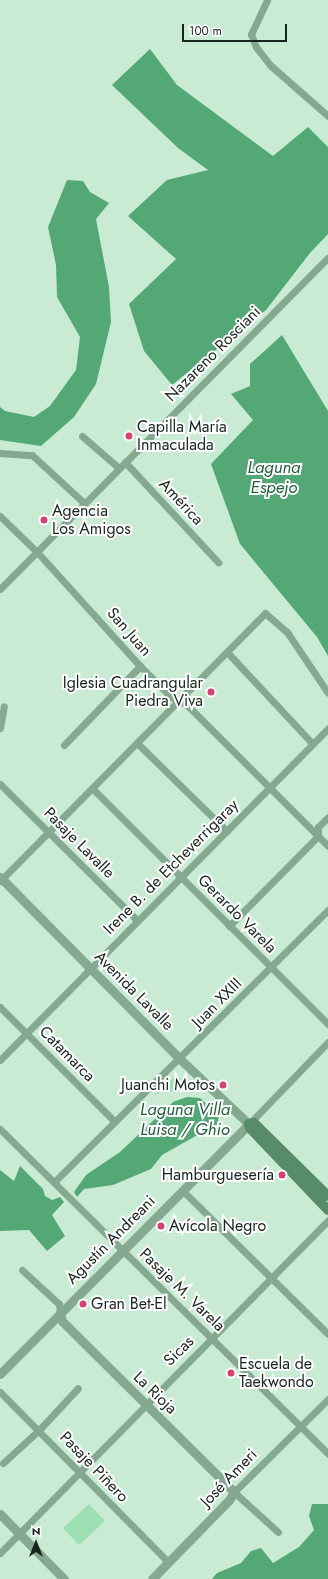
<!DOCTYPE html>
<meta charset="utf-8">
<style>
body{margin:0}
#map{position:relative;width:328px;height:1579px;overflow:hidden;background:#c9ebd3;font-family:Jost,sans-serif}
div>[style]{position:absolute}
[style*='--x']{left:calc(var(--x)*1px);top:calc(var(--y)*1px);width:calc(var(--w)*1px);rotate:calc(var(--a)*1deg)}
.green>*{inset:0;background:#9ddeb3}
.water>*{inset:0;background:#53a875}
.minor>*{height:7px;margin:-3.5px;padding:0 3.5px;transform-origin:3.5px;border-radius:3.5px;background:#85a890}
.tertiary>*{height:9px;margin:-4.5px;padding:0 4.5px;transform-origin:4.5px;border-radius:4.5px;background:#85a890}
.secondary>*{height:10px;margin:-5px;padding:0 5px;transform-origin:5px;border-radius:5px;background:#578b69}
.dots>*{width:11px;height:11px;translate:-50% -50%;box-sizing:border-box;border:2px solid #fff;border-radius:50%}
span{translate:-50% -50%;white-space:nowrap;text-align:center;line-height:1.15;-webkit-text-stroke:4px #fff;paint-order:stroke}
.street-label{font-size:16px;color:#18251d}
.poi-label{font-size:16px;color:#18251d}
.left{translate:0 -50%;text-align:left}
.right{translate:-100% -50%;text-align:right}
.water-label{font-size:17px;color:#215f3c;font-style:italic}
.north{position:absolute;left:16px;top:1523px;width:40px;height:40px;-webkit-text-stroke:3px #fff;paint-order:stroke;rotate:0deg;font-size:11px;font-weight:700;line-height:16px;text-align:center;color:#18251d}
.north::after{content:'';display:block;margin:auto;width:14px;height:18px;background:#18251d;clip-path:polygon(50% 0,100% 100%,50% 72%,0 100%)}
.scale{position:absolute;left:182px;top:24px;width:105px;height:18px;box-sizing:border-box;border:2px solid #18251d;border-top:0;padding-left:5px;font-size:12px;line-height:14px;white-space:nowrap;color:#18251d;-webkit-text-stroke:3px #fff;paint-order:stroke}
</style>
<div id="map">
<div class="green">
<i style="clip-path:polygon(176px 1075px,190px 1085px,177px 1092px,163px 1091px,153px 1096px)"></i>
<i style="clip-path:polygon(89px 1504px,105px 1521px,79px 1545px,63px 1528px)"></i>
</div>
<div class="water">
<i style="clip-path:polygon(150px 49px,177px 85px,273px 156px,308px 127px,328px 147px,328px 234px,310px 253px,266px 310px,172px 385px,144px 351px,129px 304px,176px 259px,128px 216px,167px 180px,208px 170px,178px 148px,112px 85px)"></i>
<i style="clip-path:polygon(67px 180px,83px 181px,90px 192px,109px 203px,96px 219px,109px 287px,111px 322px,96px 384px,74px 417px,41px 446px,0 440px,0 407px,5px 411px,34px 417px,50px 406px,76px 370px,80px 337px,57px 297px,56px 265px,48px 227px)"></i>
<i style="clip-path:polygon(282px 335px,328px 411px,328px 656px,317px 637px,240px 544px,211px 464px,253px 420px,231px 394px,250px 386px,250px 364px)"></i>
<i style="clip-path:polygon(187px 1097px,200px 1098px,219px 1116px,217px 1124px,162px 1155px,151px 1169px,113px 1185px,84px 1189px,77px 1197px,74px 1192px,86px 1175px,120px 1152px,173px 1102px)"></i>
<i style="clip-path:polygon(20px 1166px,43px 1189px,45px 1196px,52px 1200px,60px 1197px,64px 1202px,52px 1215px,65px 1236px,47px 1251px,29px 1230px,0 1231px,0 1170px,14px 1181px)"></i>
<i style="clip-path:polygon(312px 1504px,328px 1504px,328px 1579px,212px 1579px,217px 1573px,241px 1563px,251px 1551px,261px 1548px,273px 1563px,299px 1547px,314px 1530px,309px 1516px)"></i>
</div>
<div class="minor">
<i style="--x:267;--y:0;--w:38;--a:115"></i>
<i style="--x:251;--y:34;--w:14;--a:69"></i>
<i style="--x:256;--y:47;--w:23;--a:52"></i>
<i style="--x:270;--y:65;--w:77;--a:41.3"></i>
<i style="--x:82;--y:436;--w:49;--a:40.9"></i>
<i style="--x:0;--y:453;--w:32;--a:4"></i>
<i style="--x:32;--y:455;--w:71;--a:42.7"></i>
<i style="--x:125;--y:462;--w:137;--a:47.1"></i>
<i style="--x:0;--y:516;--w:53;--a:44.2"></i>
<i style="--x:38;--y:553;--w:152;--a:47.9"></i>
<i style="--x:140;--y:666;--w:44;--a:45"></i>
<i style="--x:171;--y:697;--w:18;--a:27"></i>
<i style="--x:187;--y:705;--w:199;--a:45"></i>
<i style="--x:0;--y:589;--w:466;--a:-45.3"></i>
<i style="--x:227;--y:652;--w:125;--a:47"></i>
<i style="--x:0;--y:728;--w:22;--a:-80"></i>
<i style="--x:137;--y:743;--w:126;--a:44.4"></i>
<i style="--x:64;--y:745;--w:110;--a:-46.1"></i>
<i style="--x:0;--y:784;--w:194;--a:44.8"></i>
<i style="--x:92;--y:788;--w:334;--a:45"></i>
<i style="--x:0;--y:881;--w:377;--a:-45.3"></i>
<i style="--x:265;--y:613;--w:29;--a:41"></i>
<i style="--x:287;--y:632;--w:73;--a:56.1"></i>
<i style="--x:229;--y:926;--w:127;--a:-45.3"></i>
<i style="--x:318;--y:836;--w:9;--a:-90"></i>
<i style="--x:318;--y:827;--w:14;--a:-45"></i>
<i style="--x:0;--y:1007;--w:161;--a:45"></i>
<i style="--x:0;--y:1060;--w:467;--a:-45.3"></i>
<i style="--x:249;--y:1124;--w:114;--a:-46.1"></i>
<i style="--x:0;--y:1129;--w:462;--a:44.7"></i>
<i style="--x:54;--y:1182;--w:386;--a:-44.8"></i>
<i style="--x:182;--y:1190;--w:205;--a:44.6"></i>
<i style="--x:22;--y:1270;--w:50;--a:42.6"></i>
<i style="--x:59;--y:1304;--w:9;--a:84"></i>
<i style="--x:0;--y:1392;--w:238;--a:45.3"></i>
<i style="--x:3;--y:1463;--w:49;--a:-42.5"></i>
<i style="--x:39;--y:1430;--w:57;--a:-47.1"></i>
<i style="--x:278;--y:1532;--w:59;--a:-137.7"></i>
<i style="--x:234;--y:1492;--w:132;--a:-44.7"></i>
<i style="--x:0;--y:1553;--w:467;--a:-45.4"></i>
</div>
<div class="tertiary">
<i style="--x:0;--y:877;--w:256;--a:45.3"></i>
<i style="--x:180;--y:1059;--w:95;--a:43.3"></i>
<i style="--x:249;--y:1124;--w:353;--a:134.9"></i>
<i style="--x:60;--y:1313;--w:8;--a:76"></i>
<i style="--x:62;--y:1321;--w:243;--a:44.8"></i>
<i style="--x:234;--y:1492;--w:9;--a:122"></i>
<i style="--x:229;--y:1500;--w:110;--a:134.3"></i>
<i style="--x:0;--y:1514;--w:91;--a:45.4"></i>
</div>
<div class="secondary">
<i style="--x:328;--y:1196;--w:104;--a:-135.4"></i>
<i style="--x:254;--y:1123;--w:5;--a:169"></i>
<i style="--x:249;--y:1124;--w:4;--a:76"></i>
<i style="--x:250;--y:1128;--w:113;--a:46.4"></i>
</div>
<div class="dots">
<i style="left:129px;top:436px;background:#d14370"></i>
<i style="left:44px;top:520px;background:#d14370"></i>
<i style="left:211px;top:692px;background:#d14370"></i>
<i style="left:223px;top:1085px;background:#d14370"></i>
<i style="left:282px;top:1175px;background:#d14370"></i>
<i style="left:161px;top:1226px;background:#d14370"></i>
<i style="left:83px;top:1304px;background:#d14370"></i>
<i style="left:231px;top:1373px;background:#d14370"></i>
</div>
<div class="street-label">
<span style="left:213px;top:354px;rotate:-45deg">Nazareno Rosciani</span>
<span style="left:181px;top:502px;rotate:47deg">América</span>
<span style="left:129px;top:632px;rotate:49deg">San Juan</span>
<span style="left:79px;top:843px;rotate:45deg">Pasaje Lavalle</span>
<span style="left:171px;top:867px;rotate:-45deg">Irene B. de Etcheverrigaray</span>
<span style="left:237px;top:914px;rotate:45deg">Gerardo Varela</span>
<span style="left:134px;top:991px;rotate:45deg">Avenida Lavalle</span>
<span style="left:217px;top:1003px;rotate:-45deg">Juan XXIII</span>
<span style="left:67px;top:1054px;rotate:45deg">Catamarca</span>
<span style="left:111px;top:1240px;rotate:-45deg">Agustín Andreani</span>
<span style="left:182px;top:1290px;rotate:44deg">Pasaje M. Varela</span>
<span style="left:179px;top:1351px;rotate:-45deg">Sicas</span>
<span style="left:155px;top:1393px;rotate:44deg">La Rioja</span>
<span style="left:94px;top:1467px;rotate:46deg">Pasaje Piñero</span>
<span style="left:229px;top:1478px;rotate:-46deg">José Ameri</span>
</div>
<div class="poi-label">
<span class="left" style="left:137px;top:436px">Capilla María<br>Inmaculada</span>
<span class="left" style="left:52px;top:520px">Agencia<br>Los Amigos</span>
<span class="right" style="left:203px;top:692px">Iglesia Cuadrangular<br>Piedra Viva</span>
<span class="right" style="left:215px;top:1085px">Juanchi Motos</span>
<span class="right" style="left:274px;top:1175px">Hamburguesería</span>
<span class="left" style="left:169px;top:1226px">Avícola Negro</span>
<span class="left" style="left:91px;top:1304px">Gran Bet-El</span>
<span class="left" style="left:239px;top:1373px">Escuela de<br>Taekwondo</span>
</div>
<div class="water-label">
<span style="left:274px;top:478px">Laguna<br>Espejo</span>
<span style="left:185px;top:1120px">Laguna Villa<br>Luisa / Ghio</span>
</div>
<div class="north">N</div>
<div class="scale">100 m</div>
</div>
